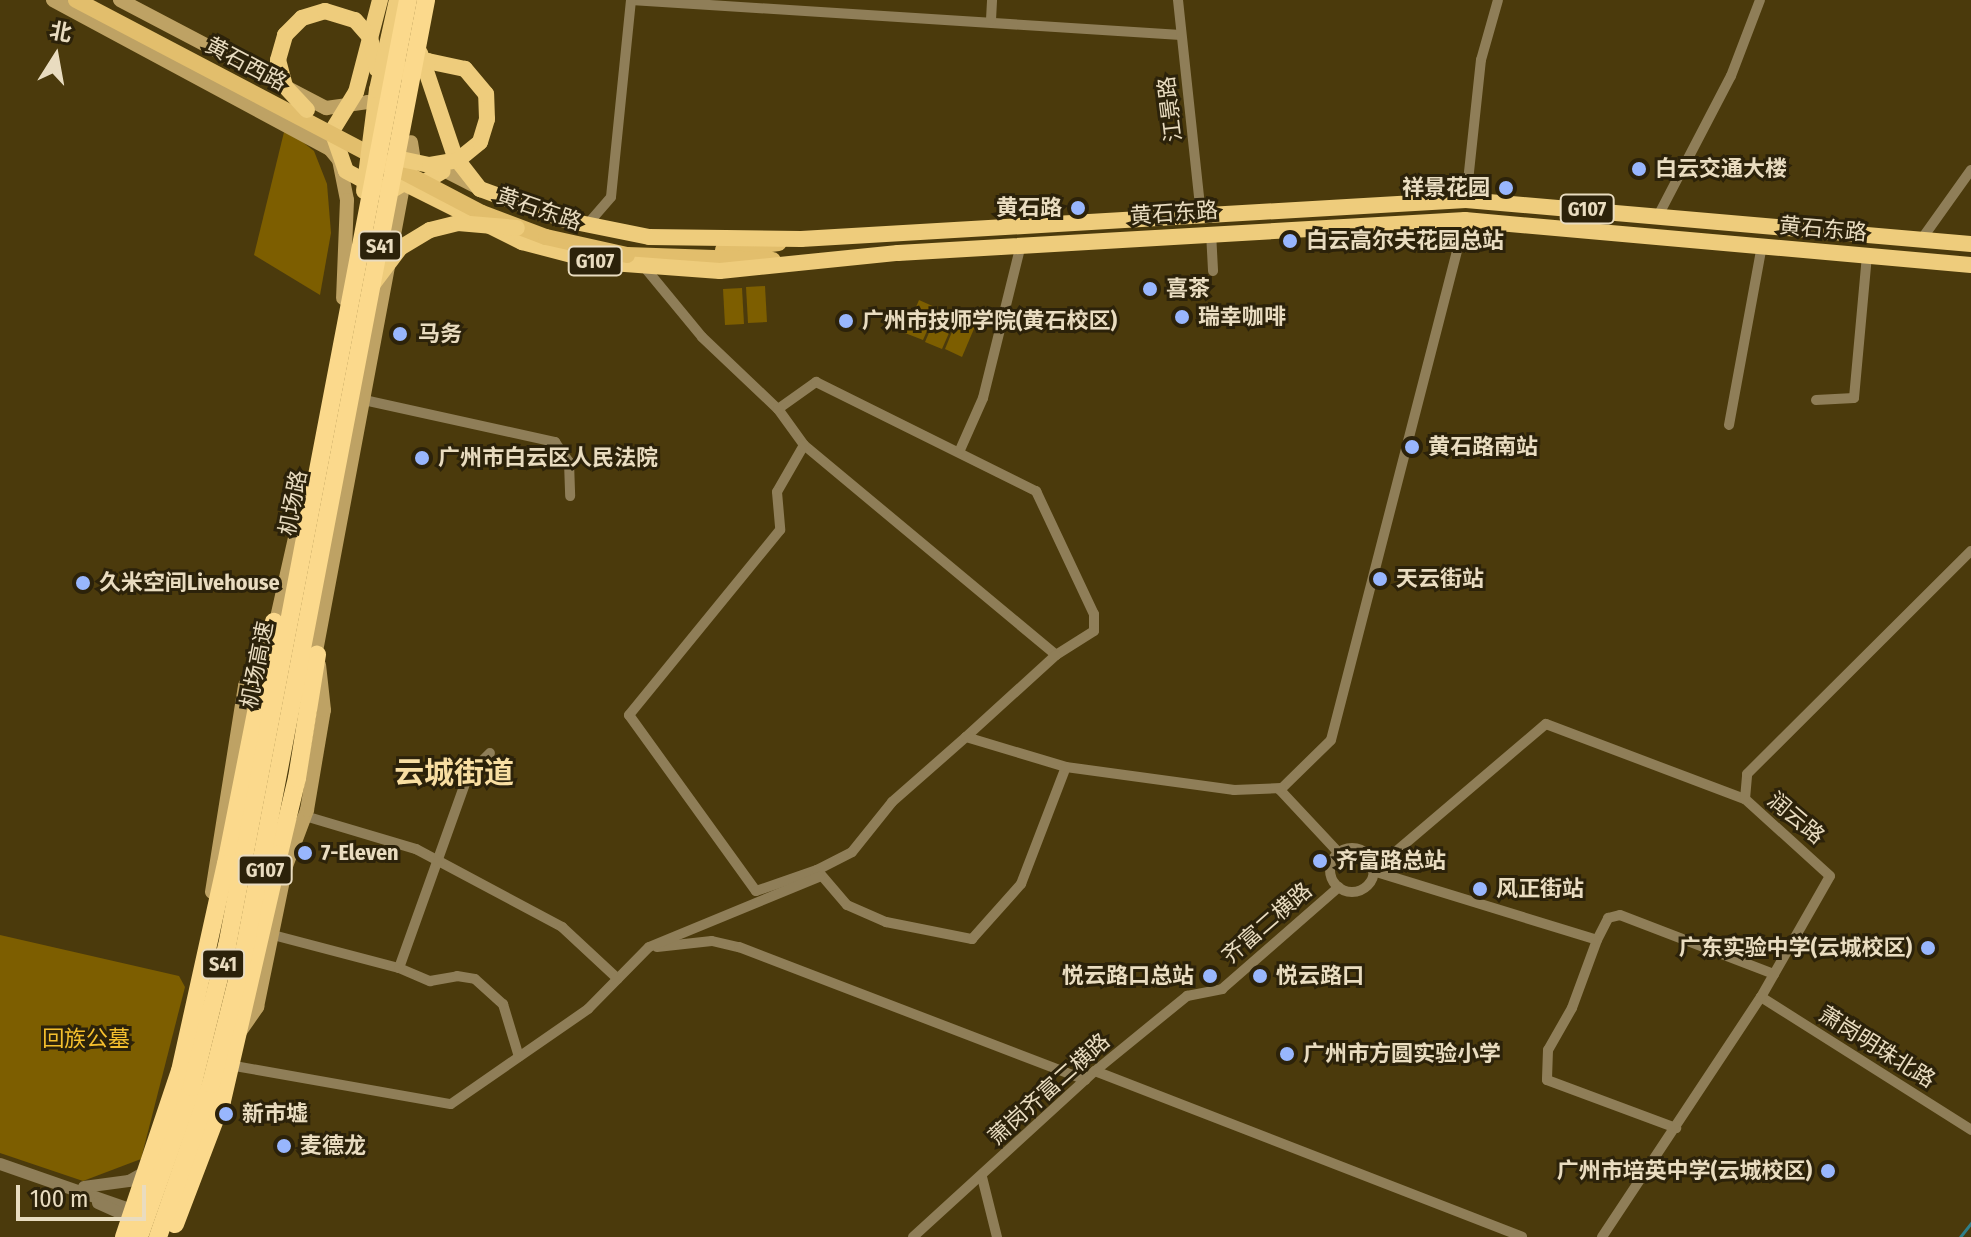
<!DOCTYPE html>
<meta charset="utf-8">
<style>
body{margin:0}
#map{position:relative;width:1971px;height:1237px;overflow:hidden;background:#4b3a0c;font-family:"Fira Sans Condensed","Noto Sans SC",sans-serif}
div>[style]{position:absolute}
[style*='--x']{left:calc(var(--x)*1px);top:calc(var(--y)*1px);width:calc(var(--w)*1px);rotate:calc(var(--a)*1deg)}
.green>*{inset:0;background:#7d5e00}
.stream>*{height:3px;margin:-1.5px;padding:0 1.5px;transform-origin:1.5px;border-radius:1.5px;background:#307f89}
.minor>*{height:10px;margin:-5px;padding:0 5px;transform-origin:5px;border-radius:5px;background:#8f7e58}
.minor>.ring{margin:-5px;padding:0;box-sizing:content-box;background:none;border:10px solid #8f7e58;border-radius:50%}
.tertiary>*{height:12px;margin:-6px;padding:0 6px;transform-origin:6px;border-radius:6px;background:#8f7e58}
.secondary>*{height:14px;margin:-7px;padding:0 7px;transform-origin:7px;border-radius:7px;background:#bea264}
.primary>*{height:16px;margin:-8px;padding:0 8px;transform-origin:8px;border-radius:8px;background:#e2be6c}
.trunk>*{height:16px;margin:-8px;padding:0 8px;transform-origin:8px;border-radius:8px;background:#eecc7c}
.motorway>*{height:18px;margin:-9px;padding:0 9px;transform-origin:9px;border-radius:9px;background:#fbd98c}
.primary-bridge>*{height:16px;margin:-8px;padding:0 8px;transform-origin:8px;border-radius:8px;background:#e2be6c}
.trunk-bridge>*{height:16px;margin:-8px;padding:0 8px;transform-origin:8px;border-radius:8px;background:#eecc7c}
.motorway-bridge>*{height:18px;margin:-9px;padding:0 9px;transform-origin:9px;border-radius:9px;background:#fbd98c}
.dots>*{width:22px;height:22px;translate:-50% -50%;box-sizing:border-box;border:4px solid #2c220a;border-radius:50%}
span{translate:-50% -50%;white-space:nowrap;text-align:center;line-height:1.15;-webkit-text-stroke:6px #2c220a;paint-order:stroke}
.shield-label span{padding:2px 6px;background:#2c220a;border:2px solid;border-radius:6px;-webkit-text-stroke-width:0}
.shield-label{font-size:20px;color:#e9dcc0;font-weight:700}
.street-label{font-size:22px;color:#e9dcc0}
.poi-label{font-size:22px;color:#e9dcc0;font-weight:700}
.left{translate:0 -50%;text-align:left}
.right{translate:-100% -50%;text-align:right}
.park-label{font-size:22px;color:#f4bf2e}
.district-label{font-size:30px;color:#f8dea2;font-weight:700}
.north{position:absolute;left:16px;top:16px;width:80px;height:80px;-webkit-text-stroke:6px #2c220a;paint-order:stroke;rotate:11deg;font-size:22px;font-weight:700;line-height:32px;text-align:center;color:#e9dcc0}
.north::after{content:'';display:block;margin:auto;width:28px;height:36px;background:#e9dcc0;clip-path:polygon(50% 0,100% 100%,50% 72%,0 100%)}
.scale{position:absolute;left:16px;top:1185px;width:130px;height:36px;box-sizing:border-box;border:4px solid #e9dcc0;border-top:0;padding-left:10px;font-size:24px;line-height:28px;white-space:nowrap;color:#e9dcc0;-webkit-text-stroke:6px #2c220a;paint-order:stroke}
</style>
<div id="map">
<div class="green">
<i style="clip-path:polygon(285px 128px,314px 151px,327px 184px,331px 233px,320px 295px,254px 255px)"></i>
<i style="clip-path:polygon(765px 286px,767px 322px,748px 323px,746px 287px)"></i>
<i style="clip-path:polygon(742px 288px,744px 324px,725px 325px,723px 289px)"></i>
<i style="clip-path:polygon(919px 300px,937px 308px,923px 340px,905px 333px)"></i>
<i style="clip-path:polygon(939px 309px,956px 317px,942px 349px,925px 342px)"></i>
<i style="clip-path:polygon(958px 317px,976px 324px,962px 357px,945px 349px)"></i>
<i style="clip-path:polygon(0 935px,179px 976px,185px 987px,141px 1159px,83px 1181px,0 1153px)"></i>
</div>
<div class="stream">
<i style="--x:1960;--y:1237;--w:18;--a:-52"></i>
</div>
<div class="minor">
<i style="--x:631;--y:0;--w:551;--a:3.64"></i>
<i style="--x:1178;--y:0;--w:215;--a:83.9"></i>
<i style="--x:991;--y:20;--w:20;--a:-87"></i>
<i style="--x:1466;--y:200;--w:141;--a:-83.9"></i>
<i style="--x:1481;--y:60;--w:62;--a:-74.2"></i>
<i style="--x:1658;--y:216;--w:158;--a:-62.5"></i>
<i style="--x:1731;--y:76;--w:81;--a:-69.1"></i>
<i style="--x:586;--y:226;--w:38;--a:-49"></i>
<i style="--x:611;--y:197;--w:198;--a:-84.2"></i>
<i style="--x:1211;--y:232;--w:39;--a:87"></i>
<i style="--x:1921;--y:240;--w:86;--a:-54.5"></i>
<i style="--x:646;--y:269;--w:88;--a:50.5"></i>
<i style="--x:702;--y:337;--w:105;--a:43.5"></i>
<i style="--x:778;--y:409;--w:44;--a:54.2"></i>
<i style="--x:804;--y:445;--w:328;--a:39.8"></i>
<i style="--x:364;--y:400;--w:196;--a:12.4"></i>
<i style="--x:555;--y:442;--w:24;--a:55"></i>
<i style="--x:569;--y:462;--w:34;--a:88"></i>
<i style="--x:1816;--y:400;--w:38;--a:-3"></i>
<i style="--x:1854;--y:398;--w:144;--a:-84.8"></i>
<i style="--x:778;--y:409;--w:47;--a:-35.4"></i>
<i style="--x:816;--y:382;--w:246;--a:26.4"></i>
<i style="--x:1036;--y:491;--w:136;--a:64.8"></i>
<i style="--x:1094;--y:614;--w:17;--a:90"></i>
<i style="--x:1094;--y:631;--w:45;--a:147.7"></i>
<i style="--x:1056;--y:655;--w:122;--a:137.7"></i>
<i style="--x:1729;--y:425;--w:182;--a:-79.6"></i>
<i style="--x:804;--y:445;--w:54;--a:119.9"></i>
<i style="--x:777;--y:492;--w:38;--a:85"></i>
<i style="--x:780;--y:530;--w:239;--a:129.2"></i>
<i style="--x:629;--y:715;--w:217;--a:54.2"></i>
<i style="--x:756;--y:891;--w:65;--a:-19"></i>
<i style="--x:817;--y:870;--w:46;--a:49.4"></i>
<i style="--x:847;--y:905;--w:43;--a:23.6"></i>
<i style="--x:886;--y:922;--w:88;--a:11.2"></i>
<i style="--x:972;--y:939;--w:74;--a:-48.3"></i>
<i style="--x:1021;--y:884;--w:125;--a:-69"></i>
<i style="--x:960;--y:450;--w:57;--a:-66.1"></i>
<i style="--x:983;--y:398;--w:158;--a:-76.1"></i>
<i style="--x:305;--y:816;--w:116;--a:16.6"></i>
<i style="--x:416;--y:849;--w:166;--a:28.1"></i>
<i style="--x:562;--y:927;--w:76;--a:42.9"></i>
<i class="ring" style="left:1330px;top:848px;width:34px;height:34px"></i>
<i style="--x:1338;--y:852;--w:85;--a:-133.1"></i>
<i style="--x:1280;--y:790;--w:71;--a:-44.4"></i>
<i style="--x:1331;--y:740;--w:537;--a:-75.55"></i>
<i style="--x:817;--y:870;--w:39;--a:-27"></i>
<i style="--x:852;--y:852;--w:64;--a:-51.3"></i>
<i style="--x:892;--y:802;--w:98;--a:-41.3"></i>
<i style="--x:966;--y:737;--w:104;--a:16.7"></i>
<i style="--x:1066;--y:767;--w:170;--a:7.8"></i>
<i style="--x:1234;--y:790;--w:47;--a:-2.4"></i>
<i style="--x:1373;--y:871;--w:227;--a:-40.4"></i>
<i style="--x:1546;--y:724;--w:213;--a:20.7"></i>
<i style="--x:1373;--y:871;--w:234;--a:17.1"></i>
<i style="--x:1597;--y:940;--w:25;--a:-63"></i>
<i style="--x:1608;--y:918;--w:12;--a:-14"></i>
<i style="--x:1620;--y:915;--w:165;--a:21"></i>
<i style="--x:273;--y:935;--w:130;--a:14.7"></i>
<i style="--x:399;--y:968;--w:34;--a:23"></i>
<i style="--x:430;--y:981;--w:27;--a:-10"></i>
<i style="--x:457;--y:976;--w:18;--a:9"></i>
<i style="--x:475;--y:979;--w:38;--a:42"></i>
<i style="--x:503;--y:1004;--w:55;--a:73.2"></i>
<i style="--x:1597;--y:940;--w:72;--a:110.2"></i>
<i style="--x:1572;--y:1008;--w:48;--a:119.7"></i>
<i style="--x:1548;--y:1050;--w:30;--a:92"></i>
<i style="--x:1547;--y:1080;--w:138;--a:20.4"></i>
<i style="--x:657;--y:947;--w:55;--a:-6.2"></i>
<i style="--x:712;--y:941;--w:28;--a:13"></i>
<i style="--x:739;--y:947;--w:371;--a:21"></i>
<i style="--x:399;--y:968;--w:205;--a:-70.3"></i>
<i style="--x:468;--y:775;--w:31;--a:-45"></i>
<i style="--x:1761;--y:997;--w:249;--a:32.3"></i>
<i style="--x:229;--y:1065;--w:225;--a:10"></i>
<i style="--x:451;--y:1104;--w:167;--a:-34.7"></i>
<i style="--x:588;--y:1009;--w:87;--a:-45.5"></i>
<i style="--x:649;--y:947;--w:184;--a:-22.4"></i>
<i style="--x:1095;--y:1071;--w:458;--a:21.2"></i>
<i style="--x:982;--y:1177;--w:62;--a:76"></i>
<i style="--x:913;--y:1237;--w:246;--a:-42.4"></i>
<i style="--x:1095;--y:1071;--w:119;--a:-39.2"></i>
<i style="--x:1187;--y:996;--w:36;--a:-11"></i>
<i style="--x:1222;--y:989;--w:155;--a:-41.1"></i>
<i style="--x:1602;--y:1237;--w:288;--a:-56.5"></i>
<i style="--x:1761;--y:997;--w:139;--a:-60.3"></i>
<i style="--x:1830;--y:876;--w:115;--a:-137.8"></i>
<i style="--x:1745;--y:799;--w:25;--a:-85"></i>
<i style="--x:1747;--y:774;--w:316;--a:-44.9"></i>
</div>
<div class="tertiary">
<i style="--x:0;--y:1164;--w:146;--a:19.2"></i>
<i style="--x:84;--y:1187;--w:45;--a:-7.6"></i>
<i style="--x:129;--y:1181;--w:21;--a:-29"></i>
<i style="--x:98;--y:1203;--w:42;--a:24.1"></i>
</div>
<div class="secondary">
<i style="--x:53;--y:0;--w:315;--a:28.3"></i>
<i style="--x:330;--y:149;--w:14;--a:51"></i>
<i style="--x:339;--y:160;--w:41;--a:78.7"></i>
<i style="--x:347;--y:200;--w:98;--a:92.3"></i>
<i style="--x:120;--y:0;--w:233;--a:27.7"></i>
<i style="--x:326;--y:108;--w:42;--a:-8.1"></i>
<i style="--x:368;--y:102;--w:15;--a:11"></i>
<i style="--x:434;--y:165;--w:51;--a:27.1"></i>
<i style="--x:274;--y:631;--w:127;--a:-77.3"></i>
<i style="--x:314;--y:662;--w:487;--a:-79.4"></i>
<i style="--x:404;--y:183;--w:24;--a:-66"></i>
<i style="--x:414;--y:161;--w:19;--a:-99"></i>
<i style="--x:212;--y:892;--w:209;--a:-80.9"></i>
<i style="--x:245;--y:686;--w:62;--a:-66.3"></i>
<i style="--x:239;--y:1033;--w:32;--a:-55"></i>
<i style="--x:257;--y:1007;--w:144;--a:-78.4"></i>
<i style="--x:286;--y:866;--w:60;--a:-69.4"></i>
<i style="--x:307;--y:810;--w:101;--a:-80.4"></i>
<i style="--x:324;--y:710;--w:45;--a:-96.3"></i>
</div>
<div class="primary">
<i style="--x:723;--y:250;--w:56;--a:-7.1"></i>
<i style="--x:627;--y:255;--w:146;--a:2"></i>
</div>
<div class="trunk">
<i style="--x:380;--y:0;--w:95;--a:104.6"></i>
<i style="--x:356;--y:92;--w:46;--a:121.6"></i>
<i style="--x:332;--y:131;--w:42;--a:70.7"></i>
<i style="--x:346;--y:171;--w:34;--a:28"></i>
<i style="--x:376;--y:187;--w:18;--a:6"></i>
<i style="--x:394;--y:189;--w:12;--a:-31"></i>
<i style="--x:404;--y:183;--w:132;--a:26.6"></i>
<i style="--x:522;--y:242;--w:79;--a:14.7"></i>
<i style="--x:598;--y:262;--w:122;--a:4.2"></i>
<i style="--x:720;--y:271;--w:179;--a:-5.8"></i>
<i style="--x:898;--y:253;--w:568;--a:-3.33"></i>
<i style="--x:1465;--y:220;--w:508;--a:5.08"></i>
<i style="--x:420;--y:53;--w:110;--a:71.4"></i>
<i style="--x:455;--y:157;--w:41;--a:52"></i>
<i style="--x:480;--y:189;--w:90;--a:20"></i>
<i style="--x:565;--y:220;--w:86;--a:11.4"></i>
<i style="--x:649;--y:237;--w:152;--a:0.8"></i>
<i style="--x:801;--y:239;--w:666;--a:-3.36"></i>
<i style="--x:1466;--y:200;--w:507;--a:4.98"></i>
<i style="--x:429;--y:195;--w:15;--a:-94"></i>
<i style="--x:428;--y:180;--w:17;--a:-31"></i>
</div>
<div class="motorway">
<i style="--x:279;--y:854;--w:78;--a:-76.7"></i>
<i style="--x:297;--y:778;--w:125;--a:-80.8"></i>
<i style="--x:226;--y:864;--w:247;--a:-78.8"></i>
</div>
<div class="primary-bridge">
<i style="--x:76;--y:0;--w:458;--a:27.7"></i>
<i style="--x:482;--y:213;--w:68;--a:20.6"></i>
<i style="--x:546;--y:237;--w:83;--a:12.5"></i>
</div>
<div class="trunk-bridge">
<i style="--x:307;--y:110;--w:33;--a:-133"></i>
<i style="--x:285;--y:86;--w:27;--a:-105"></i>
<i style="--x:278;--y:60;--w:26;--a:-74"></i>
<i style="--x:285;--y:35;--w:24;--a:-45"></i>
<i style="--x:302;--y:18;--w:24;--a:-17"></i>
<i style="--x:325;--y:11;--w:31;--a:17"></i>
<i style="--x:355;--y:20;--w:23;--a:49"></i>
<i style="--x:370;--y:37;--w:33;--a:78"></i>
<i style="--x:401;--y:159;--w:30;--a:12"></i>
<i style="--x:430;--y:165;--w:28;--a:-10"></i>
<i style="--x:458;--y:160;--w:28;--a:-39"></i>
<i style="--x:480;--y:142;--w:24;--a:-73"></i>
<i style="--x:487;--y:119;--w:25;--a:-92"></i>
<i style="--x:486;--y:94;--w:33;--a:-130"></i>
<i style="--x:465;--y:69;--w:38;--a:-168"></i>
<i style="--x:428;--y:61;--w:25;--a:154"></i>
<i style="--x:364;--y:191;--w:102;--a:-82.7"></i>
<i style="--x:377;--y:90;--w:92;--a:-77.5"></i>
<i style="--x:373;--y:284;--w:45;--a:-53.1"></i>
<i style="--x:400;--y:248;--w:35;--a:-31"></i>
<i style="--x:430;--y:230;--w:29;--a:-14"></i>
<i style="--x:458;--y:223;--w:59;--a:4.8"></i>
</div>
<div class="motorway-bridge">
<i style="--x:175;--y:1224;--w:132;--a:-69.1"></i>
<i style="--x:222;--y:1101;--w:253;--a:-77"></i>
<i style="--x:124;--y:1237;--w:175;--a:-71.4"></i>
<i style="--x:180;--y:1071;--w:212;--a:-77.5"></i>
<i style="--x:139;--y:1237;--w:159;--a:-70.5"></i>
<i style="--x:192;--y:1087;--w:145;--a:-76.1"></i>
<i style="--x:227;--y:946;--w:963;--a:-79.17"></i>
<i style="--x:158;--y:1237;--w:162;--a:-70.9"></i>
<i style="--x:211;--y:1084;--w:131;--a:-75.9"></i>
<i style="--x:243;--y:957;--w:974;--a:-79.17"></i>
</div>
<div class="dots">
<i style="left:1639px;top:169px;background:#98b6fd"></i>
<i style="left:1506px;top:188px;background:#98b6fd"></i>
<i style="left:1078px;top:208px;background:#98b6fd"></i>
<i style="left:1290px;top:241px;background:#98b6fd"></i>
<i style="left:1150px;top:289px;background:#98b6fd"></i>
<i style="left:1182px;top:317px;background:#98b6fd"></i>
<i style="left:846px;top:321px;background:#98b6fd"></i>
<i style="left:400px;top:334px;background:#98b6fd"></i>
<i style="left:1412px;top:447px;background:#98b6fd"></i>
<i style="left:422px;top:458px;background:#98b6fd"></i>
<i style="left:1380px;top:579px;background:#98b6fd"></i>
<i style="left:83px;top:583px;background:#98b6fd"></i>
<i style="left:305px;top:853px;background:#98b6fd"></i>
<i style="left:1320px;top:861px;background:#98b6fd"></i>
<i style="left:1480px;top:889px;background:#98b6fd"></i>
<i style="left:1928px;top:948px;background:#98b6fd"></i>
<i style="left:1210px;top:976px;background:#98b6fd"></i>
<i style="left:1260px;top:976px;background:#98b6fd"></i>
<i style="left:1287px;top:1054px;background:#98b6fd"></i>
<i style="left:226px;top:1114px;background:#98b6fd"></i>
<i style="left:284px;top:1146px;background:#98b6fd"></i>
<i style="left:1828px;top:1171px;background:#98b6fd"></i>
</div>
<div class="shield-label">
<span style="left:1587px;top:209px">G107</span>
<span style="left:380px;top:246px">S41</span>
<span style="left:595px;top:261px">G107</span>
<span style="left:265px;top:870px">G107</span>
<span style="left:223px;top:964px">S41</span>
</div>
<div class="street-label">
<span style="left:246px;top:64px;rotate:28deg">黄石西路</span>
<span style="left:1170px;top:109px;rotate:-97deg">江景路</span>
<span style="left:539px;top:209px;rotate:19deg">黄石东路</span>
<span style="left:1174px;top:213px;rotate:-4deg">黄石东路</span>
<span style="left:1823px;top:229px;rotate:5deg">黄石东路</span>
<span style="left:293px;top:503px;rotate:-79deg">机场路</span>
<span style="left:257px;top:665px;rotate:-79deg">机场高速</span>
<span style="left:1796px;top:818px;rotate:40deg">润云路</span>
<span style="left:1267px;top:923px;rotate:-41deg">齐富二横路</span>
<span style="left:1877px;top:1047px;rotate:32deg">萧岗明珠北路</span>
<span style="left:1049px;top:1089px;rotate:-42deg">萧岗齐富二横路</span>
</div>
<div class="poi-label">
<span class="left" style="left:1655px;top:169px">白云交通大楼</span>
<span class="right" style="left:1490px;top:188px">祥景花园</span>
<span class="right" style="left:1062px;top:208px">黄石路</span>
<span class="left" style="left:1306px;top:241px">白云高尔夫花园总站</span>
<span class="left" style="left:1166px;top:289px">喜茶</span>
<span class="left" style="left:1198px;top:317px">瑞幸咖啡</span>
<span class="left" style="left:862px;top:321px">广州市技师学院(黄石校区)</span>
<span class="left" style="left:418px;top:334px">马务</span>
<span class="left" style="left:1428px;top:447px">黄石路南站</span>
<span class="left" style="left:438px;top:458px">广州市白云区人民法院</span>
<span class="left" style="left:1396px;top:579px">天云街站</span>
<span class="left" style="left:99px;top:583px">久米空间Livehouse</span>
<span class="left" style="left:321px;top:853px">7-Eleven</span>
<span class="left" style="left:1336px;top:861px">齐富路总站</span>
<span class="left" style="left:1496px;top:889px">风正街站</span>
<span class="right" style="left:1912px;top:948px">广东实验中学(云城校区)</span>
<span class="right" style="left:1194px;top:976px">悦云路口总站</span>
<span class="left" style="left:1276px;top:976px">悦云路口</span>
<span class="left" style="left:1303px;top:1054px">广州市方圆实验小学</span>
<span class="left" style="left:242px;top:1114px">新市墟</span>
<span class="left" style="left:300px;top:1146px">麦德龙</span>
<span class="right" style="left:1812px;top:1171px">广州市培英中学(云城校区)</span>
</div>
<div class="park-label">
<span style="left:86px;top:1039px">回族公墓</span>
</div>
<div class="district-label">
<span style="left:454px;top:773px">云城街道</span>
</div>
<div class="north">北</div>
<div class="scale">100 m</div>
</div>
